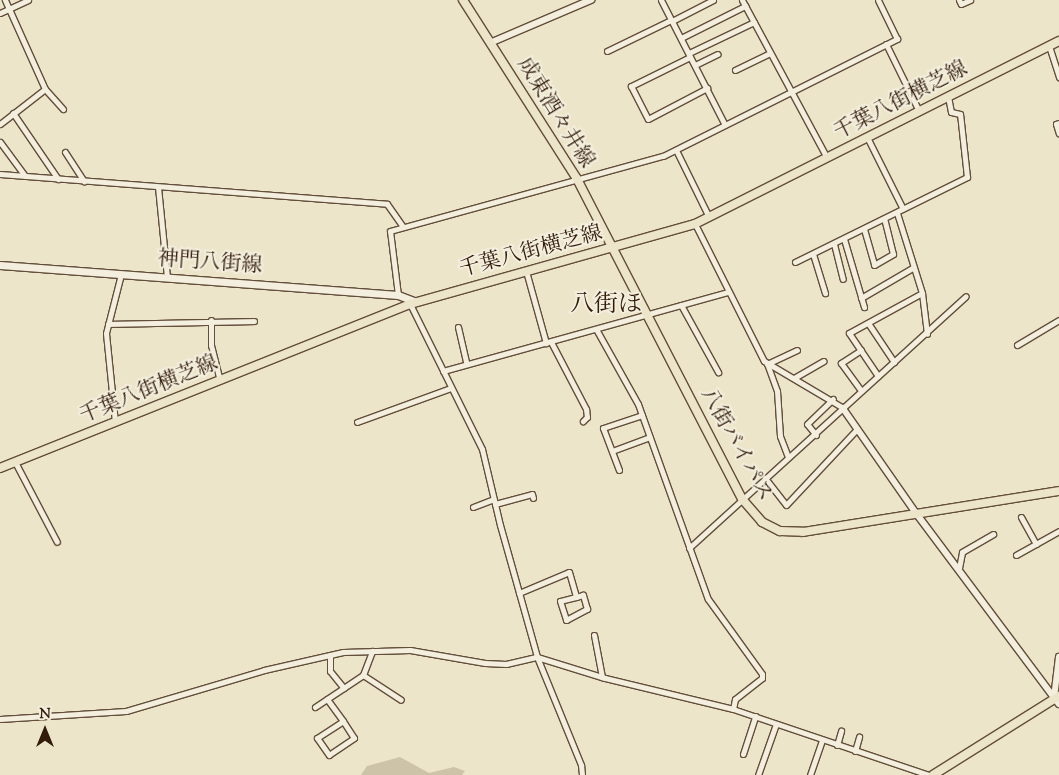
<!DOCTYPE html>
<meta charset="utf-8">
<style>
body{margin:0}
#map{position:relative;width:1059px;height:775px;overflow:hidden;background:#ede5ca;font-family:"Sorts Mill Goudy","Noto Serif JP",serif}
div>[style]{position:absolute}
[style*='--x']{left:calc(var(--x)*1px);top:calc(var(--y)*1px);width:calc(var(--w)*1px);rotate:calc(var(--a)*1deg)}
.green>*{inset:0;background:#cdc3a9}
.roads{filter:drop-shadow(1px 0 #624e3a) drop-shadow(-1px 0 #624e3a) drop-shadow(0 1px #624e3a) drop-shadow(0 -1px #624e3a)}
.minor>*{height:5px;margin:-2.5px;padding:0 2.5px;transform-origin:2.5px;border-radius:2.5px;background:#f3eedd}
.tertiary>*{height:5.5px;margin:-2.75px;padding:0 2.75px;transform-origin:2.75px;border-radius:2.75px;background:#f3eedd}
.secondary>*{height:7px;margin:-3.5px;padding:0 3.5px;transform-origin:3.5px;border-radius:3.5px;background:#f3eedd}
.primary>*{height:8px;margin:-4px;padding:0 4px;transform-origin:4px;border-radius:4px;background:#ede5ca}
span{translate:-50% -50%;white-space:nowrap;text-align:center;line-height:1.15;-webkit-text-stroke:4px #f3eedd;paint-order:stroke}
.street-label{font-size:21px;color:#331c0a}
.quarter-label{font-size:24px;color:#331c0a}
.north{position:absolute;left:20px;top:705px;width:50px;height:50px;-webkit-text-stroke:4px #f3eedd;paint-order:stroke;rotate:0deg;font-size:14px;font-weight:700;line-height:20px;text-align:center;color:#331c0a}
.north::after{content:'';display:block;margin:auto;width:18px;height:22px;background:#331c0a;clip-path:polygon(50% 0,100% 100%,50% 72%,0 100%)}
</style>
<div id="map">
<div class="green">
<i style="clip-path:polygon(400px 757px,429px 773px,454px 767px,465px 771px,462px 775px,361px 775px,367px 766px)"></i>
</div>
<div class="roads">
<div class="minor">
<i style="--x:661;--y:0;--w:140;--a:62.9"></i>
<i style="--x:742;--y:0;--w:179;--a:61.7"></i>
<i style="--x:959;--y:0;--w:4;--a:63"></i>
<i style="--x:961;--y:4;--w:10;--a:-24"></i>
<i style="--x:0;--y:13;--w:31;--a:-25"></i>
<i style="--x:672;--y:21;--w:46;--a:-27.1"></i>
<i style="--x:681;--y:38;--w:72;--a:-26.6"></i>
<i style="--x:886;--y:44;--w:75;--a:63.8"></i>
<i style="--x:1049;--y:46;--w:33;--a:72"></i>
<i style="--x:607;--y:51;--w:71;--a:-25.8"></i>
<i style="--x:689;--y:53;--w:72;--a:-25.5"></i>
<i style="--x:690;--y:57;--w:66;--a:153.8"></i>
<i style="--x:631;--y:86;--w:37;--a:63"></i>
<i style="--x:648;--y:119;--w:67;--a:-27.7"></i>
<i style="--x:695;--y:65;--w:25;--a:-26"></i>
<i style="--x:735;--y:70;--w:39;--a:-26"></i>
<i style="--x:45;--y:89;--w:27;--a:48"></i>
<i style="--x:13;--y:113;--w:80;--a:55.7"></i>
<i style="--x:1059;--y:123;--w:3;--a:162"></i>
<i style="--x:1056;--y:124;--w:10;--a:73"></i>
<i style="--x:0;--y:124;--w:57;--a:-37.9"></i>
<i style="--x:45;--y:89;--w:98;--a:-114.2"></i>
<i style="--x:867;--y:137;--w:80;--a:63.4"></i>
<i style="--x:0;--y:142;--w:42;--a:53.7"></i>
<i style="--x:676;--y:150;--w:75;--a:63.8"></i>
<i style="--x:65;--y:152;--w:35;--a:57"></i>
<i style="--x:0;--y:174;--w:388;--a:4.4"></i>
<i style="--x:387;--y:204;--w:28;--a:55"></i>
<i style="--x:158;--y:187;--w:90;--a:84.3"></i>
<i style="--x:897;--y:213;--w:84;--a:72.6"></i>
<i style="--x:922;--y:293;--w:41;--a:83"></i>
<i style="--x:695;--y:224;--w:153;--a:63.3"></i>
<i style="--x:764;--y:361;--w:92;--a:30.7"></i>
<i style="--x:864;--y:229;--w:37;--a:74"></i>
<i style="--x:874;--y:265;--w:22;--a:-30"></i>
<i style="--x:893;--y:254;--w:36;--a:-104"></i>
<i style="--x:844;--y:239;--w:71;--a:73.6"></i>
<i style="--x:834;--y:244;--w:36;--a:76"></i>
<i style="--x:813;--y:254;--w:41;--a:72.9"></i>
<i style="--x:795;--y:262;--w:192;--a:-26.3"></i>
<i style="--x:967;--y:177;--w:63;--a:-96.3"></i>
<i style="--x:960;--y:114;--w:9;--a:-167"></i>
<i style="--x:951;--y:112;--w:15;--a:-101"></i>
<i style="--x:526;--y:271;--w:75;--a:74.5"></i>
<i style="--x:398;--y:295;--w:64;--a:-97.1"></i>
<i style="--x:390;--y:231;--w:283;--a:-15.4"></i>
<i style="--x:663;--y:156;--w:262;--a:-26.6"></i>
<i style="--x:897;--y:39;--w:43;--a:-116"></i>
<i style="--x:861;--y:298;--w:61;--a:-30.3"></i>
<i style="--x:410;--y:304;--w:162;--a:63.6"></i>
<i style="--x:482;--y:449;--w:78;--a:76.7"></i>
<i style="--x:500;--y:525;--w:137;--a:74.3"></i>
<i style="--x:537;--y:657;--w:117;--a:67.8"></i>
<i style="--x:581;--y:765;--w:10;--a:84"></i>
<i style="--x:681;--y:305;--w:77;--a:61.1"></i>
<i style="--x:211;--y:320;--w:25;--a:90"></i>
<i style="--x:211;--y:345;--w:36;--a:76"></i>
<i style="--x:868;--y:323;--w:47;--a:56.3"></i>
<i style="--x:108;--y:324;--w:146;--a:-1.2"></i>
<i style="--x:458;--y:327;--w:37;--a:77"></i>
<i style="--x:596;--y:329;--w:86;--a:60.8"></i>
<i style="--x:638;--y:404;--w:207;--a:70.3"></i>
<i style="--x:708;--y:599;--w:92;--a:54.2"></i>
<i style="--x:762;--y:674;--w:4;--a:90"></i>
<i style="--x:762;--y:678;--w:34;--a:142"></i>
<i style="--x:735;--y:699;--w:10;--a:101"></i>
<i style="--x:551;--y:342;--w:76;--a:62.4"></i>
<i style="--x:586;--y:409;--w:8;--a:83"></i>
<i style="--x:587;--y:417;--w:6;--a:135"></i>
<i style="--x:1017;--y:345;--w:49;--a:-30.8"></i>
<i style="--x:861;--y:350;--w:24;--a:147"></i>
<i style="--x:841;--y:363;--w:34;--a:54"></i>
<i style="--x:443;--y:371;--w:295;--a:-15.5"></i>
<i style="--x:878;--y:376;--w:52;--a:-124"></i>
<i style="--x:849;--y:333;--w:83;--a:-28.7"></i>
<i style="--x:794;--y:378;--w:34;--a:-30"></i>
<i style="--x:115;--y:422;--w:89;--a:-95.8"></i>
<i style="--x:106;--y:333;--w:61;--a:-75.7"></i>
<i style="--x:357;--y:422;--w:100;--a:-19.9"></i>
<i style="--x:816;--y:435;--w:14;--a:-129"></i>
<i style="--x:807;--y:424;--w:36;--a:-44"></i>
<i style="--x:612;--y:451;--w:40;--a:-20.2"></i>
<i style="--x:788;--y:457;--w:22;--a:-111"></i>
<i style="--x:780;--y:436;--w:45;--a:-93.8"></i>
<i style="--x:777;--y:391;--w:29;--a:-110"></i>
<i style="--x:767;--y:364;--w:33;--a:-25"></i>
<i style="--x:15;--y:462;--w:90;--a:62.3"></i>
<i style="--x:619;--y:470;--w:45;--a:-110.9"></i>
<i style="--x:603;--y:428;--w:41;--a:-18.4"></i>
<i style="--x:765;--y:478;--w:34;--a:52"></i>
<i style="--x:786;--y:505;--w:104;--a:-46.9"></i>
<i style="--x:495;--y:504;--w:38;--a:-15"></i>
<i style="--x:532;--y:494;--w:4;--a:76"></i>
<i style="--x:473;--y:507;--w:22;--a:-21"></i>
<i style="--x:1021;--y:517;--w:31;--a:61"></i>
<i style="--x:689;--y:548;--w:374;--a:-42.3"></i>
<i style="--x:1016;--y:555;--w:49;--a:-29.2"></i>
<i style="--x:959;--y:568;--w:16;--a:-79"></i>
<i style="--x:962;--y:552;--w:36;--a:-30"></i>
<i style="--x:519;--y:593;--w:54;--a:-22.8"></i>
<i style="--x:569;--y:572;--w:26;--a:74"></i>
<i style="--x:576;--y:597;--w:16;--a:166"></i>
<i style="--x:560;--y:601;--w:20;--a:72"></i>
<i style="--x:566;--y:620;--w:24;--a:-28"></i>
<i style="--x:587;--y:609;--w:15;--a:-106"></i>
<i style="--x:583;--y:595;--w:7;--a:164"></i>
<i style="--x:594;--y:635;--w:43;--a:79.2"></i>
<i style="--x:330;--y:655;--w:16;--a:90"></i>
<i style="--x:330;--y:671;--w:22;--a:51"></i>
<i style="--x:363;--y:675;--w:45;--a:33.3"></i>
<i style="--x:327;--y:699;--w:27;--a:54"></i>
<i style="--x:343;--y:721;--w:20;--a:57"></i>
<i style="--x:354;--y:738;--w:30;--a:146"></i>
<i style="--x:329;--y:755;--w:21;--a:-125"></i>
<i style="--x:317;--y:738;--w:31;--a:-33"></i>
<i style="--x:315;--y:707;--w:58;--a:-33.7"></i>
<i style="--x:363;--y:675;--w:26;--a:-69"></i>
<i style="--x:0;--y:719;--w:126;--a:-3.6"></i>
<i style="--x:126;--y:711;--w:144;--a:-16.5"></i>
<i style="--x:264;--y:670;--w:81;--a:-12.8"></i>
<i style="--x:343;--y:652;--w:67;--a:-1.7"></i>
<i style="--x:410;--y:650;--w:76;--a:9.8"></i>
<i style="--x:485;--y:663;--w:21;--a:3"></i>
<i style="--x:506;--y:664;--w:32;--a:-13"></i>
<i style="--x:537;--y:657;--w:71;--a:17.2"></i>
<i style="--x:605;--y:678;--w:132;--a:13.6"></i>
<i style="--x:733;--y:709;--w:207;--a:18.6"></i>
<i style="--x:837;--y:745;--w:15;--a:-74"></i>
<i style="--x:855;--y:751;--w:15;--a:-74"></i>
<i style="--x:743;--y:754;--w:40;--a:-72"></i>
<i style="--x:758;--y:775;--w:54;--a:-70.6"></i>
<i style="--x:810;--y:775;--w:36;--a:-71"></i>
</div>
<div class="tertiary">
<i style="--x:490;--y:43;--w:110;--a:-23.1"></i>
<i style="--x:843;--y:408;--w:129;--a:55.1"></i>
<i style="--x:917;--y:514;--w:237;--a:53.2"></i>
<i style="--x:1054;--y:698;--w:41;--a:-83"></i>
</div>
<div class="secondary">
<i style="--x:0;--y:265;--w:399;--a:4.3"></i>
<i style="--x:398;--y:295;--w:19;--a:21"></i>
</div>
<div class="primary">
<i style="--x:463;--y:0;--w:212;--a:57.5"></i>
<i style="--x:577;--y:179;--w:361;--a:62.7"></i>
<i style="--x:743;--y:500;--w:29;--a:49"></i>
<i style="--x:762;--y:522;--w:20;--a:27"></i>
<i style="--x:780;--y:531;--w:23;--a:2"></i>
<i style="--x:803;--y:532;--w:259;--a:-9.1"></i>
<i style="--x:0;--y:468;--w:442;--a:-21.8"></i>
<i style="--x:410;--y:304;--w:296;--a:-15.7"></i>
<i style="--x:695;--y:224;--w:407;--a:-26.7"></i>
<i style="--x:933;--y:775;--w:149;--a:-32.1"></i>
</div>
</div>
<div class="street-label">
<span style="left:901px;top:101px;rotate:-27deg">千葉八街横芝線</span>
<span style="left:555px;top:113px;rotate:58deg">成東酒々井線</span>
<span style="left:531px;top:252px;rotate:-15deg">千葉八街横芝線</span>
<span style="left:210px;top:263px;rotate:4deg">神門八街線</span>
<span style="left:149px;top:390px;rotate:-22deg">千葉八街横芝線</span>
<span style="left:736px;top:445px;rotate:61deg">八街バイパス</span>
</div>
<div class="quarter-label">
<span style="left:606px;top:306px">八街ほ</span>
</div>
<div class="north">N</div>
</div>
